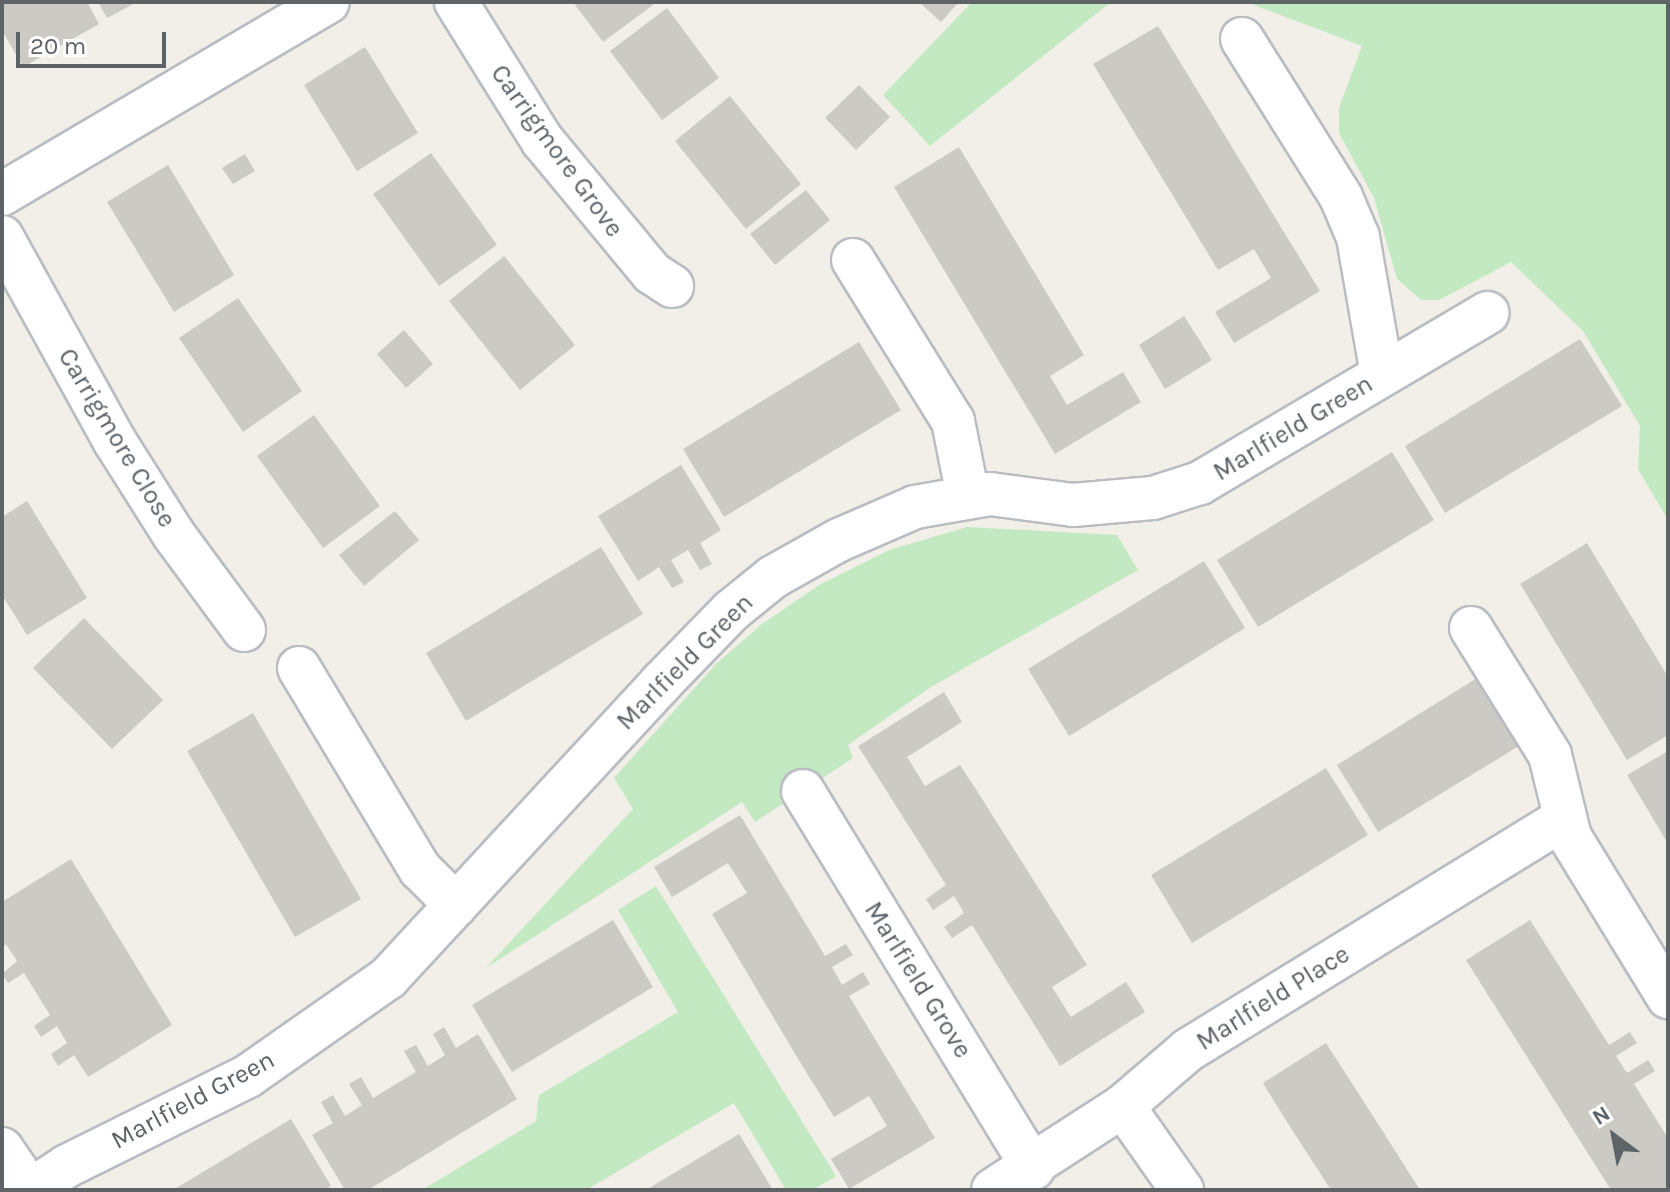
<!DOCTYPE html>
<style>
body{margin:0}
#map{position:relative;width:1670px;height:1192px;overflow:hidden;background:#f1efe7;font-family:Karla,sans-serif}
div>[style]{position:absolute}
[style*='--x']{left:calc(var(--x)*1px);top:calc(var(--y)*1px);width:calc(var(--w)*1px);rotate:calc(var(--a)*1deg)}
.green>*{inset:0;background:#c3e9c3}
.building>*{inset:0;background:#cccac4}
.roads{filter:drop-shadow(2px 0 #b9bcc1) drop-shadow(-2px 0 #b9bcc1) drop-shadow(0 2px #b9bcc1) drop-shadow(0 -2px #b9bcc1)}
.street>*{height:42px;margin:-21px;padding:0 21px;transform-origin:21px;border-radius:21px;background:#fff}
span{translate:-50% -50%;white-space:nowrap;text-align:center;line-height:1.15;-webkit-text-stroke:6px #fff;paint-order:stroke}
.street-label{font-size:26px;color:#5e6368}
.frame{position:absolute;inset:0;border:4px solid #5e6368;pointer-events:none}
.north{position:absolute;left:1574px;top:1096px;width:80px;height:80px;-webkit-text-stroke:6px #fff;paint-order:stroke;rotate:328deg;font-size:22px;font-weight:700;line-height:32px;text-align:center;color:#5e6368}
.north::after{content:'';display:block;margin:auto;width:28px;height:36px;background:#5e6368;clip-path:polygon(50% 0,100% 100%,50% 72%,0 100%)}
.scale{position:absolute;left:16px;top:32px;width:150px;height:36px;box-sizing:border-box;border:4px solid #5e6368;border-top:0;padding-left:10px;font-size:24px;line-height:28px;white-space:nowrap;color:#5e6368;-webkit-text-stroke:6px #fff;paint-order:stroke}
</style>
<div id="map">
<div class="green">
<i style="clip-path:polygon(972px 2px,1111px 2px,930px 146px,883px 95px)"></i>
<i style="clip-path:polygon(1246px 2px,1668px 2px,1668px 520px,1638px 469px,1640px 426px,1583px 331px,1511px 262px,1439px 300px,1421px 300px,1397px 279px,1374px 198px,1339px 133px,1339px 108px,1362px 46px)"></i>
<i style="clip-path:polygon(967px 527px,1117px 535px,1138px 570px,931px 687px,848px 745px,853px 758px,755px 822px,742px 802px,486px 968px,633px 809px,614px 778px,716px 664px,762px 624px,819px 585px,889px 550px)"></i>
<i style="clip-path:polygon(656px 886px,836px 1176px,813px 1190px,786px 1190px,734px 1103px,586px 1190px,422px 1190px,536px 1121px,539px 1095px,678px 1012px,618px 910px)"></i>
</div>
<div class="building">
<i style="clip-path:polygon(2px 2px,87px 2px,99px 24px,23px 67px,2px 30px)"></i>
<i style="clip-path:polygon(98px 2px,137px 2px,107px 18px)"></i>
<i style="clip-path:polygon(573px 2px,657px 2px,603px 42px)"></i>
<i style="clip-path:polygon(919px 2px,959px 2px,941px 22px)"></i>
<i style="clip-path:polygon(667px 8px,719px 78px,662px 120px,610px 51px)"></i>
<i style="clip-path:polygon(1158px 26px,1320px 291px,1234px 343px,1215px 312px,1271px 278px,1254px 249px,1218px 270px,1093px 64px)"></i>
<i style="clip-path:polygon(365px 47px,418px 133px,357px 171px,304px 85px)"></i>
<i style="clip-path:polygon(859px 85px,890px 117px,856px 150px,825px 118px)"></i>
<i style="clip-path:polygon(730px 96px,801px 184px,746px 229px,675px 141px)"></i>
<i style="clip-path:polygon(959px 147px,1084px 355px,1050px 376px,1067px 405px,1123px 372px,1141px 402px,1055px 454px,894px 187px)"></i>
<i style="clip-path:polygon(431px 153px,497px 245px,439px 286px,373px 194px)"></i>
<i style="clip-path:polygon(245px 154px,255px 171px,233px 184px,222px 168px)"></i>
<i style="clip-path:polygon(168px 165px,234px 275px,174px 312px,107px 202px)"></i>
<i style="clip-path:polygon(806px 190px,830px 220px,775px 265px,750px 234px)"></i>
<i style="clip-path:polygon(504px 256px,575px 345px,520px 390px,449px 301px)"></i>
<i style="clip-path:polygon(238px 298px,302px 391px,243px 432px,179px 338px)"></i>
<i style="clip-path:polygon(1184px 316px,1212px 360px,1165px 389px,1139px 345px)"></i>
<i style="clip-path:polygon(404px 330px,433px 364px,406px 388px,377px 354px)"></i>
<i style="clip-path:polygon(1580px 339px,1622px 406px,1445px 513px,1405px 446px)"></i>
<i style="clip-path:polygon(859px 342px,901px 410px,724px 517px,683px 449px)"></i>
<i style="clip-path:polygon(314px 415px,380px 506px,323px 548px,257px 456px)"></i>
<i style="clip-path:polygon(1392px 452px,1434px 520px,1258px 627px,1217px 560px)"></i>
<i style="clip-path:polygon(681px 465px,721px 530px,700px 543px,712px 564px,700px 570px,688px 550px,671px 560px,684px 582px,672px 588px,659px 567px,638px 581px,598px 516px)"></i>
<i style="clip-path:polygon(27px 501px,87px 598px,27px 635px,2px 595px,2px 517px)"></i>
<i style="clip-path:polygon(395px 511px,419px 540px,364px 586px,339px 555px)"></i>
<i style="clip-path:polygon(1587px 543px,1668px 677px,1668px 735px,1627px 760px,1520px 584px)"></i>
<i style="clip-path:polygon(601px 547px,643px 614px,466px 721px,426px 653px)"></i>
<i style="clip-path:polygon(1204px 561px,1245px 628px,1069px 736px,1028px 669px)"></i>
<i style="clip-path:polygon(84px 618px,163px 700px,112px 749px,33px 668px)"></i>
<i style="clip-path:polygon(1477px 678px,1519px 746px,1378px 832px,1337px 765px)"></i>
<i style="clip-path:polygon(944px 692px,962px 722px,907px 757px,925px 786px,960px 765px,979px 794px,1087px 965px,1052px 987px,1071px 1017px,1126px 982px,1145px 1012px,1060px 1066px,972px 925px,952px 938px,944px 927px,964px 913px,954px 896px,933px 910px,926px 899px,946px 885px,858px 746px)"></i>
<i style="clip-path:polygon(253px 713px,361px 899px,295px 937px,187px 751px)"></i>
<i style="clip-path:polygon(1668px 751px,1668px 844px,1627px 775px)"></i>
<i style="clip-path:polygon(1326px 768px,1368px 835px,1192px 943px,1151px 875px)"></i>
<i style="clip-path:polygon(740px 815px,825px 956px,846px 944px,853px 955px,832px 967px,842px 985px,863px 972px,870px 984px,849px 996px,935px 1138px,849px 1189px,831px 1159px,887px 1126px,869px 1096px,834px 1117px,797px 1057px,712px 914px,747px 893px,728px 863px,672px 897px,654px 867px)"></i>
<i style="clip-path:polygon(71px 859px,172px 1025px,88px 1077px,74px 1055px,58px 1066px,51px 1054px,67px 1043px,57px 1026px,41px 1037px,34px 1026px,50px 1015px,24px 973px,8px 983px,2px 974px,17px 961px,6px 944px,2px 947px,2px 902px)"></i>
<i style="clip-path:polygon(613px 920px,653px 987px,512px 1072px,472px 1005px)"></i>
<i style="clip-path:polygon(1530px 920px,1609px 1045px,1630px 1032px,1637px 1043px,1616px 1056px,1627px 1073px,1648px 1060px,1655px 1071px,1634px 1084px,1668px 1138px,1668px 1190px,1611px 1190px,1466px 960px)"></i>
<i style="clip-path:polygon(444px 1027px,456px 1048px,478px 1034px,517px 1099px,368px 1190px,345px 1190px,312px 1135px,333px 1123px,321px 1102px,333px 1095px,345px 1116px,362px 1105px,349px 1084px,361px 1077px,373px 1098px,416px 1072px,404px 1051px,416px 1045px,428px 1066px,445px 1055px,433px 1034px)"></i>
<i style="clip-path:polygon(1326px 1043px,1373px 1116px,1420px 1190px,1331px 1190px,1287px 1122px,1263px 1083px)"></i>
<i style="clip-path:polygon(291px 1119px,331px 1186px,325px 1190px,173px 1190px)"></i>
<i style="clip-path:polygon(739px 1134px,773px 1190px,646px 1190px,704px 1155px)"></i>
</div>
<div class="roads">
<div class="street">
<i style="--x:456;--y:2;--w:163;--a:58.1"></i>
<i style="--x:542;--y:140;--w:173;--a:50.4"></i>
<i style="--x:652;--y:273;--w:24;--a:33"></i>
<i style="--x:1242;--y:39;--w:186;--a:57.9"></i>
<i style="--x:1341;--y:197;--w:43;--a:67"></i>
<i style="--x:1358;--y:237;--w:139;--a:80.1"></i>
<i style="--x:2;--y:194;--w:378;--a:-30.5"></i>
<i style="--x:2;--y:237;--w:232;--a:61.1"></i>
<i style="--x:114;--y:440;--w:112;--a:57.7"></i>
<i style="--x:174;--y:535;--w:118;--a:53.6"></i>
<i style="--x:853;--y:260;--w:190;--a:58.2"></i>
<i style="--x:953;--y:421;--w:76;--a:78.7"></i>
<i style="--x:1471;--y:628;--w:150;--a:58.1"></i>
<i style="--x:1550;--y:755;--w:84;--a:76.3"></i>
<i style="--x:1570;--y:837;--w:188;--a:58.5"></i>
<i style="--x:299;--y:668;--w:235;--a:59"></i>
<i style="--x:420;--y:869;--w:51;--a:45"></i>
<i style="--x:803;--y:791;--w:442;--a:58.6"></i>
<i style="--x:1123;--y:1106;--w:103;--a:54.9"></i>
<i style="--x:2;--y:1149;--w:50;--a:55.7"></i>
<i style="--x:31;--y:1190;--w:43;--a:-33.7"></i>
<i style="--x:67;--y:1166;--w:202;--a:-26.4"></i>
<i style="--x:248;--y:1076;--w:171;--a:-35"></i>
<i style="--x:388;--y:978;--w:401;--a:-47.2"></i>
<i style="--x:660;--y:684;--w:102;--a:-45.8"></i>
<i style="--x:731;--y:611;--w:54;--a:-39"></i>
<i style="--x:773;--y:577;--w:76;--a:-29.3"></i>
<i style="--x:839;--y:540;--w:83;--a:-23.5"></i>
<i style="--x:915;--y:507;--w:76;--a:-9.8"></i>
<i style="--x:990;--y:494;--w:84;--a:7.5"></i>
<i style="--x:1073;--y:505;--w:80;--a:-5"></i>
<i style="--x:1153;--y:498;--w:49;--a:-17.7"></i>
<i style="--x:1200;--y:483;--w:334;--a:-30.6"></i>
<i style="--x:993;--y:1190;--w:155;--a:-32.9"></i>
<i style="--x:1123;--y:1106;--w:86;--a:-40.7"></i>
<i style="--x:1188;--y:1050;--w:440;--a:-31.6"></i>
</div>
</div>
<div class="street-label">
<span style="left:557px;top:151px;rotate:54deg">Carrigmore Grove</span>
<span style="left:1293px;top:428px;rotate:-31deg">Marlfield Green</span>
<span style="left:117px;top:438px;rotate:59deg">Carrigmore Close</span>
<span style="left:685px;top:662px;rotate:-45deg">Marlfield Green</span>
<span style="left:918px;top:980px;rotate:58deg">Marlfield Grove</span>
<span style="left:1273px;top:998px;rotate:-32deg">Marlfield Place</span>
<span style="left:193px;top:1100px;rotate:-28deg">Marlfield Green</span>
</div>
<div class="frame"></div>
<div class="north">N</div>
<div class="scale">20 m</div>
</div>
